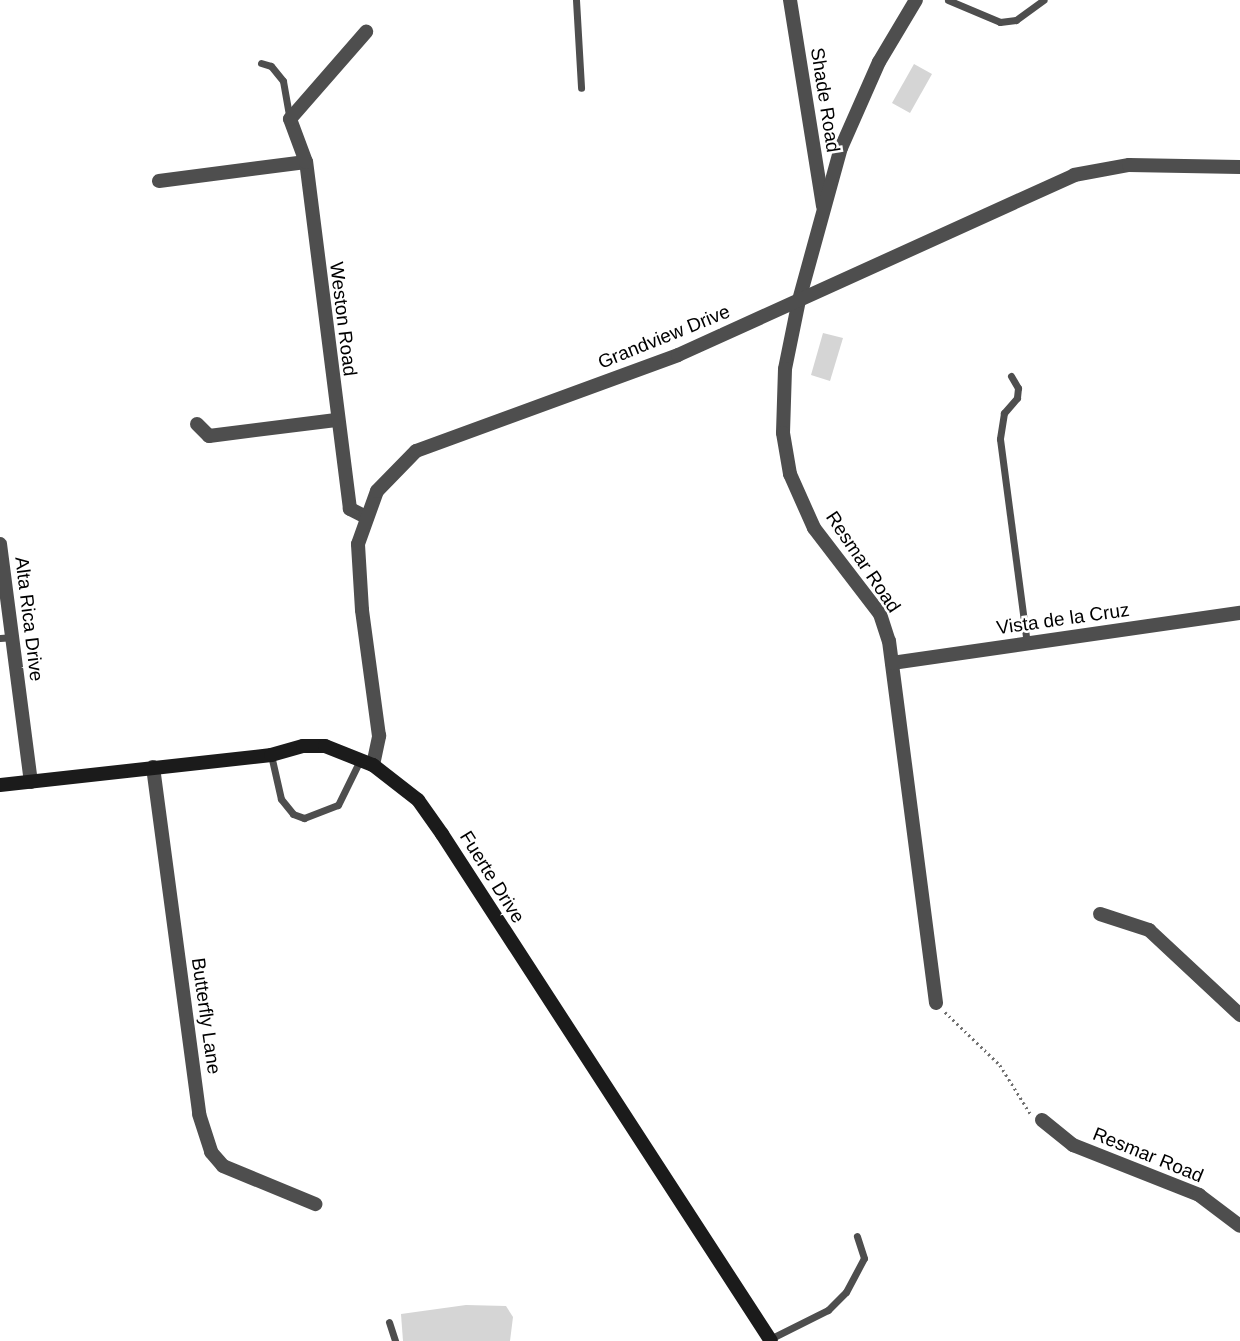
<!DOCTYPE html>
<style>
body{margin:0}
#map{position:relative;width:1240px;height:1341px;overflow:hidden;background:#fff;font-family:Helvetica,sans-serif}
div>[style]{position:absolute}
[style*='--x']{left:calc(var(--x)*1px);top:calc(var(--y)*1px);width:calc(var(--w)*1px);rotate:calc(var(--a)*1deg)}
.green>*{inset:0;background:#d5d5d5}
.path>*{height:2.5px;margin-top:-1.25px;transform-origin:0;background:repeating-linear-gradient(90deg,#707070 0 2px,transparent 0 5.5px)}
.service>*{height:7px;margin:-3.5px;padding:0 3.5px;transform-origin:3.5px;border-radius:3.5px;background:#4e4e4e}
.minor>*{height:14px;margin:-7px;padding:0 7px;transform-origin:7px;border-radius:7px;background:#4e4e4e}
.tertiary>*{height:14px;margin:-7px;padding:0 7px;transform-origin:7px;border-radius:7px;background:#4e4e4e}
.secondary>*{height:14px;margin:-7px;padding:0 7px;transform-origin:7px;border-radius:7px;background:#1b1b1b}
span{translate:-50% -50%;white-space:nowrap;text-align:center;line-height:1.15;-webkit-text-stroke:5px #fff;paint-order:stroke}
.street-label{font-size:19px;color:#000}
</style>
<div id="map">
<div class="green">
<i style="clip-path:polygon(914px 64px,932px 74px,910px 113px,892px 103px)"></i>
<i style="clip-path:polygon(823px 333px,843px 338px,830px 381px,811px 375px)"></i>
<i style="clip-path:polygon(466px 1305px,506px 1306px,513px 1317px,510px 1341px,403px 1341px,401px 1314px)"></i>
</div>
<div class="path">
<i style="--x:945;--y:1012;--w:76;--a:43.9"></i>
<i style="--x:1000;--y:1065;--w:57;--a:58"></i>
</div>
<div class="service">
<i style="--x:576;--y:0;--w:88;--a:86.7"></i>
<i style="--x:948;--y:0;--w:56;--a:22.9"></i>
<i style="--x:1000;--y:22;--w:16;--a:-7"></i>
<i style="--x:1016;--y:20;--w:34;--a:-36"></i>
<i style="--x:261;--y:63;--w:10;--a:17"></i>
<i style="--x:271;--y:66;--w:19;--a:51"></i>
<i style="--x:283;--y:81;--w:39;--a:80"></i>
<i style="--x:1011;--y:376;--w:14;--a:60"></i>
<i style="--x:1018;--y:388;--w:10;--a:96"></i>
<i style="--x:1017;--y:398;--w:20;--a:131"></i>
<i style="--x:1004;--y:413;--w:26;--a:99"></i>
<i style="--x:1000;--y:439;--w:206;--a:82.5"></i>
<i style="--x:0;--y:638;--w:14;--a:-4"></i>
<i style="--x:271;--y:755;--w:45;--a:77.2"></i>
<i style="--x:281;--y:799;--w:19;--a:51"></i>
<i style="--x:293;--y:814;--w:12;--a:20"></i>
<i style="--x:304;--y:818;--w:36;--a:-21"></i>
<i style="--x:338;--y:805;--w:50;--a:-63.9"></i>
<i style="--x:389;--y:1322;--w:20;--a:72"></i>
<i style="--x:770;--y:1339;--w:65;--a:-26.6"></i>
<i style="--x:828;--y:1310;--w:25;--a:-45"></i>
<i style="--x:846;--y:1292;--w:38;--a:-62"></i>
<i style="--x:864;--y:1258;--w:23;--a:-108"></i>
</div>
<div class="minor">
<i style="--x:790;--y:0;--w:209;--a:80.9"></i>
<i style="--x:159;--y:181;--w:148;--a:-7.4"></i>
<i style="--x:799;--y:300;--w:70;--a:101.5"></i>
<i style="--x:785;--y:369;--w:64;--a:91.8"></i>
<i style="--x:783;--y:433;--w:42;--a:80.3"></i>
<i style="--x:790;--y:474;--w:59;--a:66"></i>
<i style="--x:814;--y:528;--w:108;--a:52.5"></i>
<i style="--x:880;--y:614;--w:28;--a:72"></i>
<i style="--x:889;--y:641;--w:365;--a:82.6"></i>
<i style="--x:197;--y:424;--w:17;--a:45"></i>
<i style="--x:209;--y:436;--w:128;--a:-7.2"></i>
<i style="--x:364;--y:516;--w:16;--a:-153"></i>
<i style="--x:350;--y:509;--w:350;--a:-97.2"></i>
<i style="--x:306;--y:162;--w:46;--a:-110.4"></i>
<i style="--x:290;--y:119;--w:116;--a:-48.9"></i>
<i style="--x:0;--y:544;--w:240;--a:82.6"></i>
<i style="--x:892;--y:663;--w:352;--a:-8.2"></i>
<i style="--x:153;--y:767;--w:350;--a:82.4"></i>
<i style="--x:199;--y:1114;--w:40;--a:72"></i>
<i style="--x:211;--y:1152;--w:18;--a:49"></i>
<i style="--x:223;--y:1166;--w:100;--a:22.4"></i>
<i style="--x:1100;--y:914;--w:52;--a:18.1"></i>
<i style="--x:1149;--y:930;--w:125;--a:43"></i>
<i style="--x:1042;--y:1120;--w:40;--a:39"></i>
<i style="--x:1073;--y:1145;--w:136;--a:21.6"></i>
<i style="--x:1199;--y:1195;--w:51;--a:37.1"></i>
</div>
<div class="tertiary">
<i style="--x:799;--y:300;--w:158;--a:-74.6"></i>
<i style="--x:841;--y:148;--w:94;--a:-66.2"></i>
<i style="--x:879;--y:62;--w:72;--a:-59.2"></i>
<i style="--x:373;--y:765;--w:30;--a:-78"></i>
<i style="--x:379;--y:736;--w:127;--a:-97.7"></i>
<i style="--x:362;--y:610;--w:66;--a:-93.5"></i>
<i style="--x:358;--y:544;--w:56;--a:-70.3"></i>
<i style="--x:377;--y:491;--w:56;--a:-45.7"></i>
<i style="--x:416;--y:451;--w:279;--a:-20.1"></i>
<i style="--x:678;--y:355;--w:435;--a:-24.4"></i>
<i style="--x:1074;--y:175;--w:56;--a:-10.3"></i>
<i style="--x:1129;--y:165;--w:111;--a:1"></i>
</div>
<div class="secondary">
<i style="--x:0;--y:785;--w:273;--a:-6.3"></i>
<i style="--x:271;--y:755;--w:33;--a:-16"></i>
<i style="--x:303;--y:746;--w:22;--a:0"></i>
<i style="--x:325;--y:746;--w:52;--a:21.6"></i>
<i style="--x:373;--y:765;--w:57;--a:37.9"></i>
<i style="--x:418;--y:800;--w:42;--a:54.8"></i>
<i style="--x:442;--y:834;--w:604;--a:57.02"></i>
</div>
<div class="street-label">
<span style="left:825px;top:100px;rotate:81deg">Shade Road</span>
<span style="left:343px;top:319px;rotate:83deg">Weston Road</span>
<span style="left:664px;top:337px;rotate:-22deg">Grandview Drive</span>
<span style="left:863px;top:562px;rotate:56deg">Resmar Road</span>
<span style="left:29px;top:619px;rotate:83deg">Alta Rica Drive</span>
<span style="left:1063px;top:619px;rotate:-8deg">Vista de la Cruz</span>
<span style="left:492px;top:877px;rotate:58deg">Fuerte Drive</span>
<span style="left:206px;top:1016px;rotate:82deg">Butterfly Lane</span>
<span style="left:1148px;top:1155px;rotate:22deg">Resmar Road</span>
</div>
</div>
